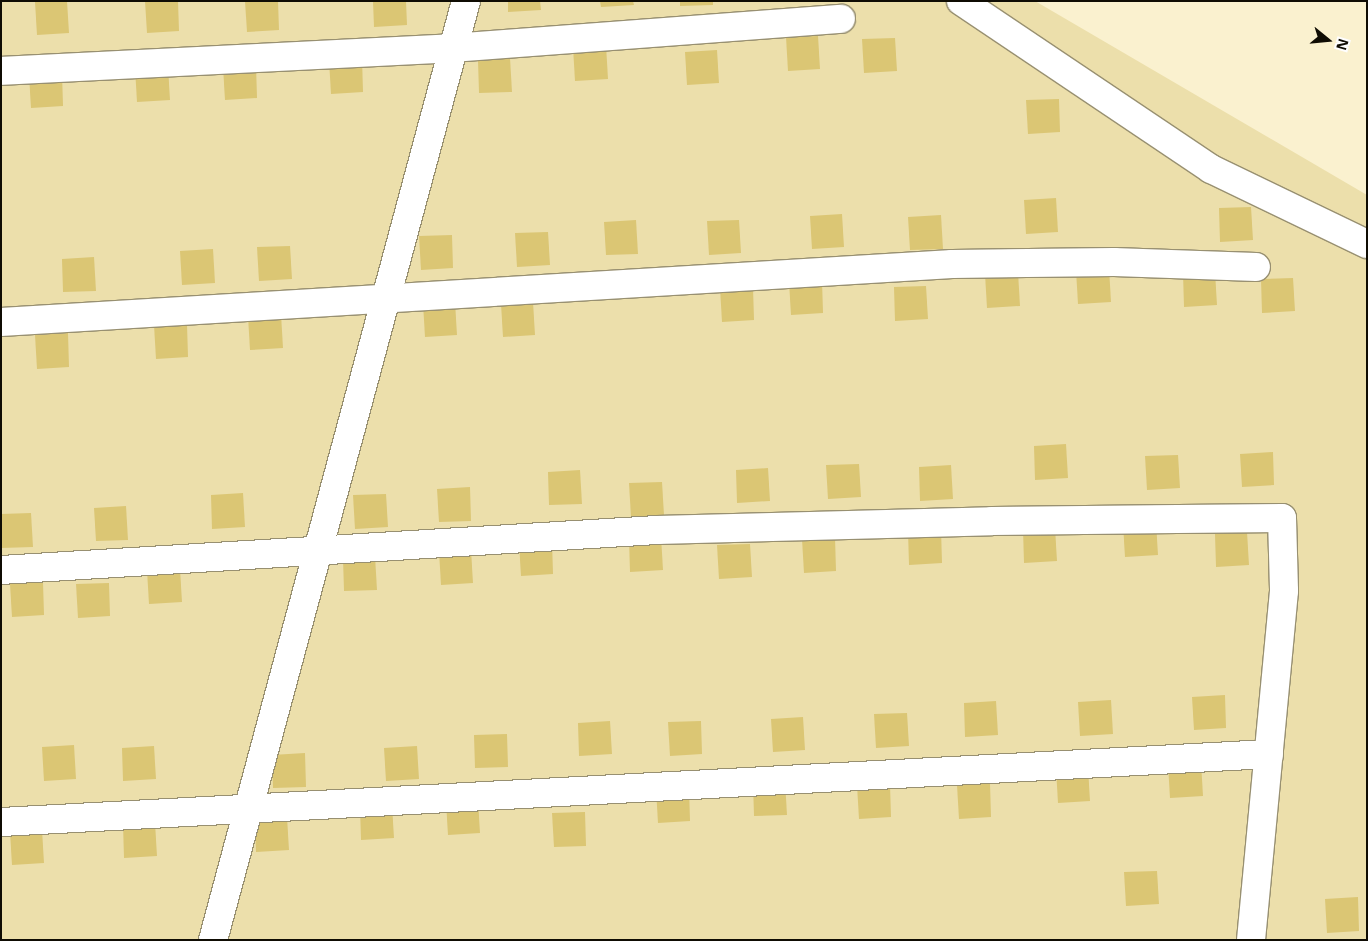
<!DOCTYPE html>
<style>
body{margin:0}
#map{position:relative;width:1368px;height:941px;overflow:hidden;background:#faf1cf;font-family:"Noto Sans",sans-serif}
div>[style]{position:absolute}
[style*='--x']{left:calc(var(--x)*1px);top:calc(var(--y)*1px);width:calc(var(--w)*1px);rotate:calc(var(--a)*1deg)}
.green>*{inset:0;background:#ecdfab}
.building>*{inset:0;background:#dbc674}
.roads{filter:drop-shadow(1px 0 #989071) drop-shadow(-1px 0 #989071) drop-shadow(0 1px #989071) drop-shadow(0 -1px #989071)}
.minor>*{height:28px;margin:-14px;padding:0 14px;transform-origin:14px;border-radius:14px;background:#fff}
span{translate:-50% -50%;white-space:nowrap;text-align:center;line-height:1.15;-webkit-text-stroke:5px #fefefe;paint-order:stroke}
.frame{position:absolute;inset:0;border:2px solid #0f0c03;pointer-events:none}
.north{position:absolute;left:1303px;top:15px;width:50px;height:50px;-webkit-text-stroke:4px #fefefe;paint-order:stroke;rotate:107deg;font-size:14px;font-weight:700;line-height:20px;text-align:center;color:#0f0c03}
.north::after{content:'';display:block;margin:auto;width:18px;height:22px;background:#0f0c03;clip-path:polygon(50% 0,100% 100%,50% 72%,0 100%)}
</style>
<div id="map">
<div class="green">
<i style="clip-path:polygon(1px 1px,1035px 1px,1367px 195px,1367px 940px,1px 940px)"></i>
</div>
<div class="building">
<i style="clip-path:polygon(67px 1px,69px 33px,37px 35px,35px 2px)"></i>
<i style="clip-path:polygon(145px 1px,178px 1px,179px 31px,147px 33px)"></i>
<i style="clip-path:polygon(245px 1px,278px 1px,279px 30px,247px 32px)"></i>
<i style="clip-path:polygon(373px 1px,406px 1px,407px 25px,374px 27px)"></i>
<i style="clip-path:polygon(508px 1px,540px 1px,541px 10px,508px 12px)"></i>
<i style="clip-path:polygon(600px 1px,633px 1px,634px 5px,601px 7px)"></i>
<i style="clip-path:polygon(680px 1px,713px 1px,713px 5px,680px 6px)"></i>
<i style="clip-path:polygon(818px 36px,820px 69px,788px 71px,786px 37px)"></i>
<i style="clip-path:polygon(895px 38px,897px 71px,864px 73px,862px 39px)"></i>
<i style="clip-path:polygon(606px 45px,608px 79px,575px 81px,573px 47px)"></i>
<i style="clip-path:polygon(717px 50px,719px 83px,687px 85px,685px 52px)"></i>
<i style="clip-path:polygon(362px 58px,363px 92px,331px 94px,329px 60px)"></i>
<i style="clip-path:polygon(510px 58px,512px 92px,479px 93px,478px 60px)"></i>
<i style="clip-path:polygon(256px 65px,257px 98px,225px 100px,223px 67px)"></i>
<i style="clip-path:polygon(168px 67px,170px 100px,137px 102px,135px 68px)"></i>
<i style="clip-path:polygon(62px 73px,63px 106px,31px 108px,29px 75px)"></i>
<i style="clip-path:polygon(1059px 99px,1060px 132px,1028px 134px,1026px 100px)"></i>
<i style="clip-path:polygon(1056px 198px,1058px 232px,1026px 234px,1024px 200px)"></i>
<i style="clip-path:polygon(1251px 207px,1253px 240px,1220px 242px,1219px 208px)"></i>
<i style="clip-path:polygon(842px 214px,844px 247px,812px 249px,810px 216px)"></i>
<i style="clip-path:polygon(941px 215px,943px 249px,910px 250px,908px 217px)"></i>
<i style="clip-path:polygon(636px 220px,638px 254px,606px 255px,604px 222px)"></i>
<i style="clip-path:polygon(739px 220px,741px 253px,709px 255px,707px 221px)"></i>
<i style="clip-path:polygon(548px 232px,550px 265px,517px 267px,515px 233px)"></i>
<i style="clip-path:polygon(452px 235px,453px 268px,421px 270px,419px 236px)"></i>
<i style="clip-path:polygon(290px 246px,292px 279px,259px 281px,257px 247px)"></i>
<i style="clip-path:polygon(213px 249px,215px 283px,182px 285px,180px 251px)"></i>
<i style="clip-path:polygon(94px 257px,96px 291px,63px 292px,62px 259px)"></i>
<i style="clip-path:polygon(1109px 268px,1111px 302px,1078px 304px,1076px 270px)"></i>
<i style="clip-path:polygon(1018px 272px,1020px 306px,987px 308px,985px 274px)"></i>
<i style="clip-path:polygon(1215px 272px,1217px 305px,1184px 307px,1183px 273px)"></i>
<i style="clip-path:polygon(1293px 278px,1295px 311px,1262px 313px,1261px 279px)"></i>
<i style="clip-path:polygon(822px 280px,823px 313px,791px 315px,789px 282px)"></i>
<i style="clip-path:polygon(926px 286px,928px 319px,895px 321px,894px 287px)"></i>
<i style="clip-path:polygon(753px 287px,754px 320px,722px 322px,720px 288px)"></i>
<i style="clip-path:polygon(455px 302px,457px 335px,425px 337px,423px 303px)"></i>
<i style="clip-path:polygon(533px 302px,535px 335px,503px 337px,501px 304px)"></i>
<i style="clip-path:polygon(281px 314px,283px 348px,250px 350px,248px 316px)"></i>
<i style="clip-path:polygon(187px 324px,188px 357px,156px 359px,154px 325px)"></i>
<i style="clip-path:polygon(68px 333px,69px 367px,37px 369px,35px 335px)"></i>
<i style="clip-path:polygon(1066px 444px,1068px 478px,1035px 480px,1034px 446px)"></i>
<i style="clip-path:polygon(1273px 452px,1274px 485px,1242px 487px,1240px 454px)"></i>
<i style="clip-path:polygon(1178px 455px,1180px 488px,1147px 490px,1145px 456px)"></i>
<i style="clip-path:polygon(859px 464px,861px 497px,828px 499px,826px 465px)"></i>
<i style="clip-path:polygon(951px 465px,953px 499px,920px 501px,919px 467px)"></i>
<i style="clip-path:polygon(768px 468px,770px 501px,737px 503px,736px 470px)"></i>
<i style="clip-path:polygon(580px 470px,582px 504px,549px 505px,548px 472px)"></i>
<i style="clip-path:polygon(662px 482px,664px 515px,631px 517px,629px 483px)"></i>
<i style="clip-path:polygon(470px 487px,471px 521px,439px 522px,437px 489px)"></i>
<i style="clip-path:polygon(243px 493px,245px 527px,212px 529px,211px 495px)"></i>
<i style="clip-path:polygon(386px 494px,388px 527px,355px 529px,353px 495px)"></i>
<i style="clip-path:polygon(126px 506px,128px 540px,96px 541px,94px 508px)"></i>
<i style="clip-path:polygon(31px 513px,33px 547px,1px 548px,1px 514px)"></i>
<i style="clip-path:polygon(1156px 522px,1158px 555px,1125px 557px,1123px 524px)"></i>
<i style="clip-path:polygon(1055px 528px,1057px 561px,1024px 563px,1023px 529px)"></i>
<i style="clip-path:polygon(941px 529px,942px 563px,909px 565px,908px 531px)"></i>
<i style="clip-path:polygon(1247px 532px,1249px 565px,1216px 567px,1215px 534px)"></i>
<i style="clip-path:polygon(661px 536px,663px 570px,630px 572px,629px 538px)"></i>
<i style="clip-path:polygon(835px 537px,836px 571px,804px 573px,802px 539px)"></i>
<i style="clip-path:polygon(552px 541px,553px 574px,521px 576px,519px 543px)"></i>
<i style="clip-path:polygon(750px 544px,752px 577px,719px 579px,717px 545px)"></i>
<i style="clip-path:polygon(471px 550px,473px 583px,441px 585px,439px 551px)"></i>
<i style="clip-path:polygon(375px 556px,377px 590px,344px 591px,343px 558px)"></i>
<i style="clip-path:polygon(180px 569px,182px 602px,149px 604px,147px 570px)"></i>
<i style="clip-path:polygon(43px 582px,44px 615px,12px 617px,10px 584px)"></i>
<i style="clip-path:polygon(109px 583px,110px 616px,78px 618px,76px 584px)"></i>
<i style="clip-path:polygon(1225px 695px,1226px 728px,1194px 730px,1192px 697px)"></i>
<i style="clip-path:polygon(1111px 700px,1113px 734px,1080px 736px,1078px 702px)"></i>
<i style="clip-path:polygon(996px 701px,998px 735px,965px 737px,964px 703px)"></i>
<i style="clip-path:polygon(907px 713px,909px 746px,876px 748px,874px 714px)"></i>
<i style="clip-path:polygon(803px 717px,805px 750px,773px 752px,771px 719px)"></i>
<i style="clip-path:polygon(610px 721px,612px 754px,579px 756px,578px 723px)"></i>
<i style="clip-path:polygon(701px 721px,702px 754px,670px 756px,668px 722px)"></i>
<i style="clip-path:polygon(507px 734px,508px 767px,475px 768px,474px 735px)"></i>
<i style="clip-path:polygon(74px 745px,76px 779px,44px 781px,42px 747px)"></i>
<i style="clip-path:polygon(154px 746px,156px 779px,123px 781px,122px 748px)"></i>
<i style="clip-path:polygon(417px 746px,419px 779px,386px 781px,384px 748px)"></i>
<i style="clip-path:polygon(305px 753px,306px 787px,273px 788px,272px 755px)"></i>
<i style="clip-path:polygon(1201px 762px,1203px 796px,1170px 798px,1168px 764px)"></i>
<i style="clip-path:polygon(1088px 768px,1090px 801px,1058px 803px,1056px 769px)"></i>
<i style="clip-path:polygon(785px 781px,787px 815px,754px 816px,753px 783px)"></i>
<i style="clip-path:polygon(990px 783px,991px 817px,959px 819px,957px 785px)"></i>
<i style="clip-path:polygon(890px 784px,891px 817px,859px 819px,857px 785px)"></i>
<i style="clip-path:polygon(689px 788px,690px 821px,658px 823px,656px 789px)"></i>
<i style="clip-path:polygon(478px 800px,480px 833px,448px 835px,446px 802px)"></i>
<i style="clip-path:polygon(392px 805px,394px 838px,361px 840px,360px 807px)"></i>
<i style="clip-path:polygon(585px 812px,586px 846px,554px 847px,552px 813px)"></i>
<i style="clip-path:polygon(287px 817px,289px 850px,256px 852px,255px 819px)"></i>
<i style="clip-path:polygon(155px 823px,157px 856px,124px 858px,123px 824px)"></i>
<i style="clip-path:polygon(42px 830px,44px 863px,12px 865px,10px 832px)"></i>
<i style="clip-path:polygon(1157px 871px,1159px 904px,1126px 906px,1124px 872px)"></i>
<i style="clip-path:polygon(1358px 897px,1359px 931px,1327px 933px,1325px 899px)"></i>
</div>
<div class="roads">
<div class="minor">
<i style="--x:961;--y:1;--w:301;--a:33.9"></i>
<i style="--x:1211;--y:169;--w:173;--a:25.7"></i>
<i style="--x:1;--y:71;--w:452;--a:-2.9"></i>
<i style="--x:452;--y:48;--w:390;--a:-4.3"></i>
<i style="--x:1;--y:322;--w:953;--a:-3.49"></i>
<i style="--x:952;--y:264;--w:162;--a:-0.7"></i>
<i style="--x:1114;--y:262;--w:142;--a:2"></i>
<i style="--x:1;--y:570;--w:657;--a:-3.49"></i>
<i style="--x:657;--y:530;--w:335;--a:-1.5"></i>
<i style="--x:992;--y:521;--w:290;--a:-0.6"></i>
<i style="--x:1282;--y:518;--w:73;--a:88.4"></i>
<i style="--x:1284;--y:591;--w:351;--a:95.4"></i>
<i style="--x:1;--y:822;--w:1270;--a:-3.07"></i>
<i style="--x:213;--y:940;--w:972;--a:-74.92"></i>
</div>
</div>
<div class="frame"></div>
<div class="north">N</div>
</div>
